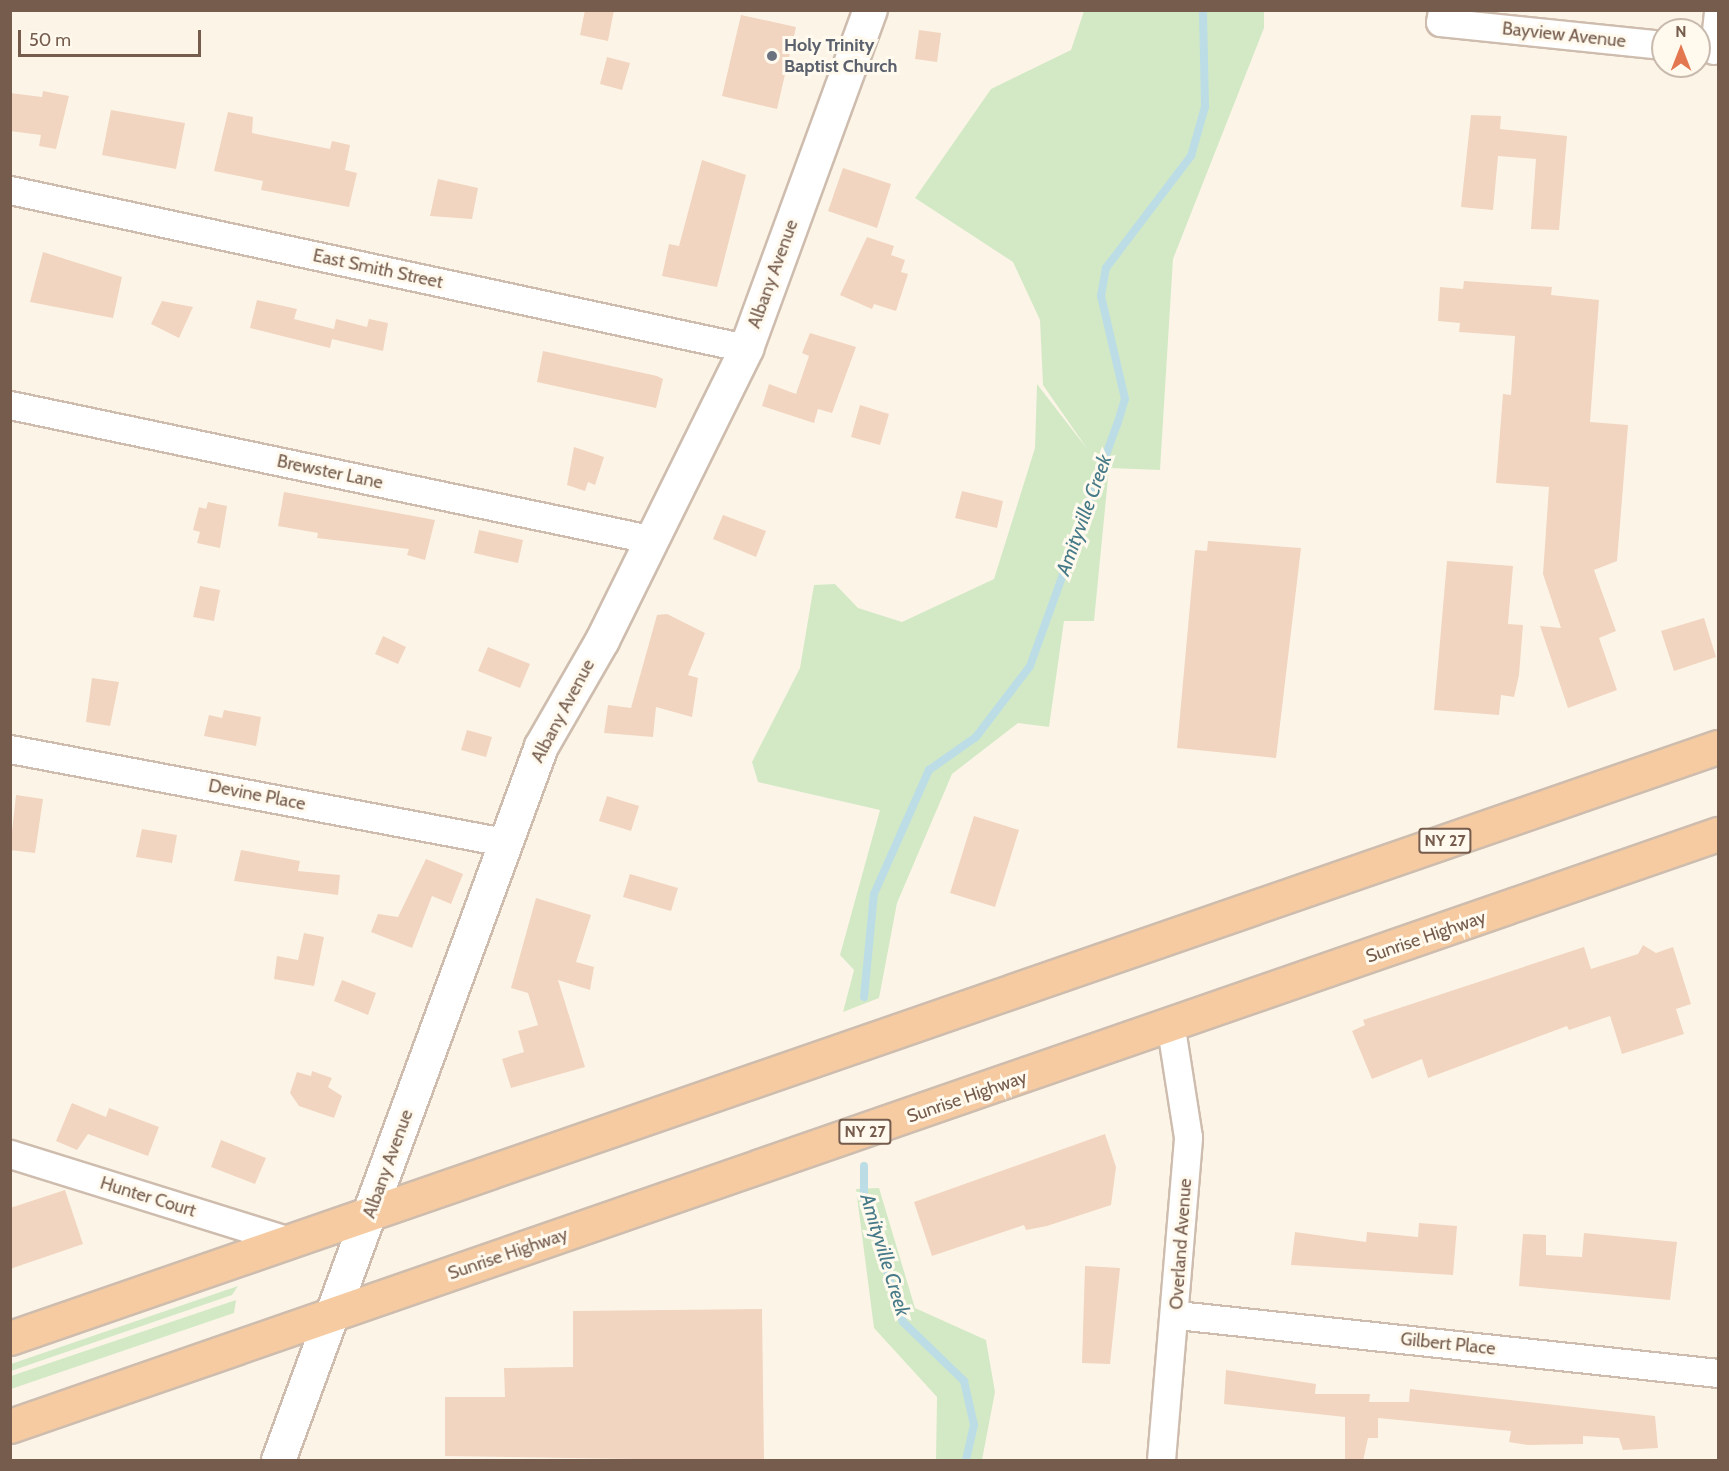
<!DOCTYPE html>
<style>
body{margin:0}
#map{position:relative;width:1729px;height:1471px;overflow:hidden;background:#fcf5e7;font-family:Cabin,sans-serif}
div>[style]{position:absolute}
[style*='--x']{left:calc(var(--x)*1px);top:calc(var(--y)*1px);width:calc(var(--w)*1px);rotate:calc(var(--a)*1deg)}
.green>*{inset:0;background:#d3e9c6}
.stream>*{height:8px;margin:-4px;padding:0 4px;transform-origin:4px;border-radius:4px;background:#bcdde5}
.building>*{inset:0;background:#f1d5c0}
.roads{filter:drop-shadow(2px 0 #cebdae) drop-shadow(-2px 0 #cebdae) drop-shadow(0 2px #cebdae) drop-shadow(0 -2px #cebdae)}
.minor>*{height:27px;margin:-13.5px;padding:0 13.5px;transform-origin:13.5px;border-radius:13.5px;background:#fff}
.tertiary>*{height:33px;margin:-16.5px;padding:0 16.5px;transform-origin:16.5px;border-radius:16.5px;background:#fff}
.trunk>*{height:33px;margin:-16.5px;padding:0 16.5px;transform-origin:16.5px;border-radius:16.5px;background:#f6cba1}
.dots>*{width:16px;height:16px;translate:-50% -50%;box-sizing:border-box;border:3px solid #fff9ee;border-radius:50%}
span{translate:-50% -50%;white-space:nowrap;text-align:center;line-height:1.15;-webkit-text-stroke:6px #fff9ee;paint-order:stroke}
.shield-label span{padding:2px 4px;background:#fff9ee;border:2px solid;border-radius:4px;-webkit-text-stroke-width:0}
.shield-label{font-size:16px;color:#755c4c;font-weight:700}
.street-label{font-size:18px;color:#755c4c}
.worship-label{font-size:18px;color:#5b616d;font-weight:700}
.left{translate:0 -50%;text-align:left}
.water-label{font-size:20px;color:#467a88;font-style:italic}
.frame{position:absolute;inset:0;border:12px solid #755c4c;pointer-events:none}
.north{position:absolute;left:1651px;top:18px;width:60px;height:60px;box-sizing:border-box;background:#fff9ee;border:2px solid #c8baad;border-radius:50%;rotate:0deg;font-size:16px;font-weight:700;line-height:24px;text-align:center;color:#755c4c}
.north::after{content:'';display:block;margin:auto;width:21px;height:27px;background:#e27750;clip-path:polygon(50% 0,100% 100%,50% 72%,0 100%)}
.scale{position:absolute;left:18px;top:30px;width:183px;height:27px;box-sizing:border-box;border:3px solid #755c4c;border-top:0;padding-left:8px;font-size:18px;line-height:21px;white-space:nowrap;color:#755c4c;-webkit-text-stroke:4px #fff9ee;paint-order:stroke}
</style>
<div id="map">
<div class="green">
<i style="clip-path:polygon(1084px 11px,1264px 11px,1264px 28px,1173px 259px,1160px 470px,1109px 468px,1094px 621px,1064px 621px,1049px 727px,1018px 723px,952px 774px,897px 903px,879px 998px,843px 1012px,854px 970px,840px 955px,880px 810px,758px 782px,752px 762px,800px 668px,814px 585px,835px 584px,858px 608px,902px 622px,994px 579px,1035px 448px,1037px 384px,1088px 450px,1043px 385px,1040px 320px,1013px 262px,915px 198px,991px 89px,1071px 50px)"></i>
<i style="clip-path:polygon(879px 1188px,915px 1308px,986px 1340px,995px 1392px,982px 1460px,936px 1460px,937px 1397px,874px 1328px,856px 1189px)"></i>
<i style="clip-path:polygon(238px 1286px,232px 1295px,11px 1371px,11px 1364px)"></i>
<i style="clip-path:polygon(236px 1300px,234px 1313px,11px 1389px,11px 1376px)"></i>
</div>
<div class="stream">
<i style="--x:864;--y:997;--w:103;--a:-84.5"></i>
<i style="--x:874;--y:894;--w:136;--a:-66.1"></i>
<i style="--x:929;--y:770;--w:57;--a:-35.1"></i>
<i style="--x:976;--y:737;--w:89;--a:-52.7"></i>
<i style="--x:1030;--y:666;--w:256;--a:-70.2"></i>
<i style="--x:1117;--y:425;--w:27;--a:-73"></i>
<i style="--x:1125;--y:399;--w:106;--a:-103.1"></i>
<i style="--x:1101;--y:296;--w:28;--a:-80"></i>
<i style="--x:1106;--y:268;--w:141;--a:-52.8"></i>
<i style="--x:1191;--y:156;--w:51;--a:-74.1"></i>
<i style="--x:1205;--y:107;--w:97;--a:-91.2"></i>
<i style="--x:864;--y:1166;--w:33;--a:90"></i>
<i style="--x:864;--y:1199;--w:129;--a:72.4"></i>
<i style="--x:903;--y:1322;--w:85;--a:44"></i>
<i style="--x:964;--y:1381;--w:45;--a:77.2"></i>
<i style="--x:974;--y:1425;--w:36;--a:103"></i>
</div>
<div class="building">
<i style="clip-path:polygon(585px 10px,614px 10px,608px 41px,580px 35px)"></i>
<i style="clip-path:polygon(741px 15px,796px 27px,777px 109px,722px 96px)"></i>
<i style="clip-path:polygon(919px 30px,941px 33px,937px 62px,915px 59px)"></i>
<i style="clip-path:polygon(607px 57px,630px 63px,622px 90px,600px 84px)"></i>
<i style="clip-path:polygon(43px 91px,69px 96px,56px 149px,39px 146px,41px 135px,10px 131px,10px 93px,42px 97px)"></i>
<i style="clip-path:polygon(111px 110px,185px 123px,176px 169px,102px 155px)"></i>
<i style="clip-path:polygon(228px 112px,253px 117px,252px 133px,330px 149px,332px 141px,350px 145px,345px 170px,357px 173px,349px 207px,261px 190px,263px 181px,214px 171px)"></i>
<i style="clip-path:polygon(1471px 115px,1501px 116px,1500px 129px,1567px 136px,1559px 230px,1531px 229px,1536px 159px,1498px 156px,1493px 210px,1461px 207px)"></i>
<i style="clip-path:polygon(702px 160px,746px 175px,717px 287px,662px 276px,669px 244px,679px 246px)"></i>
<i style="clip-path:polygon(843px 168px,891px 184px,877px 228px,828px 211px)"></i>
<i style="clip-path:polygon(438px 179px,478px 188px,472px 219px,430px 216px)"></i>
<i style="clip-path:polygon(867px 237px,894px 246px,891px 255px,905px 260px,901px 272px,908px 274px,896px 311px,874px 304px,872px 309px,840px 295px)"></i>
<i style="clip-path:polygon(43px 252px,122px 277px,113px 318px,30px 302px)"></i>
<i style="clip-path:polygon(1464px 281px,1552px 287px,1551px 295px,1599px 300px,1590px 422px,1628px 425px,1617px 561px,1594px 570px,1616px 631px,1599px 638px,1617px 690px,1568px 708px,1540px 626px,1561px 628px,1543px 574px,1549px 487px,1496px 483px,1503px 394px,1511px 395px,1515px 336px,1459px 332px,1460px 323px,1438px 321px,1440px 287px,1463px 289px)"></i>
<i style="clip-path:polygon(257px 300px,297px 309px,294px 319px,334px 329px,336px 319px,367px 327px,369px 319px,388px 323px,383px 351px,332px 339px,330px 348px,250px 328px)"></i>
<i style="clip-path:polygon(162px 301px,193px 307px,179px 338px,151px 324px)"></i>
<i style="clip-path:polygon(810px 333px,856px 347px,832px 413px,818px 409px,814px 423px,762px 406px,769px 384px,796px 394px,809px 356px,802px 353px)"></i>
<i style="clip-path:polygon(543px 351px,657px 376px,663px 379px,656px 408px,537px 382px)"></i>
<i style="clip-path:polygon(860px 405px,889px 414px,880px 445px,851px 437px)"></i>
<i style="clip-path:polygon(574px 447px,604px 457px,595px 485px,588px 482px,585px 491px,567px 485px)"></i>
<i style="clip-path:polygon(962px 491px,1003px 501px,997px 528px,955px 518px)"></i>
<i style="clip-path:polygon(284px 492px,435px 520px,425px 560px,407px 555px,409px 549px,317px 538px,318px 533px,278px 526px)"></i>
<i style="clip-path:polygon(208px 502px,227px 506px,220px 548px,197px 543px,200px 532px,193px 530px,199px 507px,206px 509px)"></i>
<i style="clip-path:polygon(723px 515px,766px 531px,756px 557px,713px 539px)"></i>
<i style="clip-path:polygon(479px 530px,523px 540px,518px 563px,474px 553px)"></i>
<i style="clip-path:polygon(1208px 541px,1301px 548px,1276px 758px,1177px 748px,1195px 550px,1207px 551px)"></i>
<i style="clip-path:polygon(1447px 561px,1513px 566px,1508px 624px,1523px 625px,1519px 675px,1514px 697px,1501px 695px,1499px 715px,1434px 710px)"></i>
<i style="clip-path:polygon(200px 586px,220px 590px,214px 621px,193px 617px)"></i>
<i style="clip-path:polygon(667px 614px,705px 633px,688px 675px,698px 678px,692px 717px,656px 707px,653px 737px,604px 733px,608px 705px,631px 708px,657px 615px)"></i>
<i style="clip-path:polygon(1704px 618px,1716px 657px,1674px 671px,1661px 631px)"></i>
<i style="clip-path:polygon(383px 636px,406px 647px,398px 664px,375px 654px)"></i>
<i style="clip-path:polygon(488px 647px,530px 664px,520px 688px,478px 671px)"></i>
<i style="clip-path:polygon(92px 678px,119px 682px,110px 726px,86px 722px)"></i>
<i style="clip-path:polygon(224px 710px,261px 717px,256px 746px,204px 736px,209px 715px,222px 718px)"></i>
<i style="clip-path:polygon(467px 730px,492px 737px,486px 757px,461px 750px)"></i>
<i style="clip-path:polygon(16px 795px,43px 799px,35px 853px,10px 850px)"></i>
<i style="clip-path:polygon(607px 796px,639px 806px,631px 831px,599px 821px)"></i>
<i style="clip-path:polygon(974px 816px,1019px 830px,995px 907px,950px 893px)"></i>
<i style="clip-path:polygon(142px 829px,177px 835px,172px 863px,136px 857px)"></i>
<i style="clip-path:polygon(241px 850px,300px 861px,298px 871px,340px 875px,338px 895px,234px 881px)"></i>
<i style="clip-path:polygon(426px 859px,463px 874px,451px 904px,432px 896px,412px 948px,371px 932px,378px 914px,398px 917px)"></i>
<i style="clip-path:polygon(630px 874px,678px 888px,671px 911px,623px 897px)"></i>
<i style="clip-path:polygon(536px 898px,591px 915px,576px 962px,594px 967px,590px 990px,558px 980px,585px 1067px,511px 1088px,502px 1059px,524px 1052px,518px 1031px,538px 1025px,528px 993px,511px 988px)"></i>
<i style="clip-path:polygon(304px 933px,324px 937px,314px 986px,274px 979px,277px 956px,298px 960px)"></i>
<i style="clip-path:polygon(1643px 945px,1656px 953px,1673px 947px,1691px 1004px,1676px 1009px,1684px 1034px,1622px 1054px,1610px 1016px,1569px 1030px,1567px 1026px,1428px 1078px,1422px 1059px,1372px 1079px,1352px 1031px,1365px 1025px,1363px 1020px,1584px 947px,1591px 969px,1638px 954px)"></i>
<i style="clip-path:polygon(342px 980px,376px 993px,368px 1015px,334px 1001px)"></i>
<i style="clip-path:polygon(312px 1071px,332px 1078px,328px 1087px,342px 1096px,334px 1118px,299px 1106px,290px 1093px,297px 1072px,311px 1076px)"></i>
<i style="clip-path:polygon(72px 1103px,106px 1117px,109px 1108px,159px 1127px,148px 1156px,88px 1134px,77px 1150px,56px 1141px)"></i>
<i style="clip-path:polygon(1105px 1134px,1116px 1167px,1111px 1205px,1047px 1226px,1026px 1230px,1024px 1225px,932px 1256px,914px 1202px)"></i>
<i style="clip-path:polygon(221px 1140px,266px 1158px,255px 1184px,211px 1167px)"></i>
<i style="clip-path:polygon(65px 1190px,83px 1244px,10px 1269px,10px 1208px)"></i>
<i style="clip-path:polygon(1419px 1223px,1457px 1226px,1453px 1275px,1291px 1265px,1295px 1232px,1366px 1242px,1367px 1232px,1418px 1237px)"></i>
<i style="clip-path:polygon(1584px 1233px,1677px 1242px,1670px 1300px,1519px 1286px,1523px 1234px,1546px 1235px,1546px 1255px,1582px 1257px)"></i>
<i style="clip-path:polygon(1085px 1266px,1120px 1268px,1110px 1364px,1082px 1363px)"></i>
<i style="clip-path:polygon(762px 1309px,764px 1461px,445px 1456px,445px 1397px,505px 1397px,504px 1368px,573px 1367px,573px 1311px)"></i>
<i style="clip-path:polygon(1226px 1370px,1316px 1384px,1315px 1394px,1370px 1394px,1369px 1402px,1409px 1402px,1410px 1389px,1655px 1416px,1658px 1448px,1623px 1450px,1619px 1438px,1583px 1436px,1583px 1444px,1528px 1445px,1509px 1442px,1511px 1431px,1378px 1418px,1378px 1438px,1368px 1438px,1363px 1461px,1345px 1461px,1345px 1417px,1224px 1404px)"></i>
</div>
<div class="roads">
<div class="minor">
<i style="--x:1442;--y:10;--w:12;--a:99"></i>
<i style="--x:1440;--y:22;--w:224;--a:5.9"></i>
<i style="--x:1714;--y:50;--w:38;--a:-84"></i>
<i style="--x:10;--y:190;--w:753;--a:12.12"></i>
<i style="--x:10;--y:405;--w:653;--a:11.84"></i>
<i style="--x:10;--y:749;--w:503;--a:10.66"></i>
<i style="--x:10;--y:1154;--w:289;--a:17.3"></i>
<i style="--x:1177;--y:1315;--w:544;--a:6.12"></i>
<i style="--x:1161;--y:1460;--w:324;--a:-85.2"></i>
<i style="--x:1188;--y:1137;--w:110;--a:-98.9"></i>
</div>
<div class="tertiary">
<i style="--x:278;--y:1460;--w:761;--a:-69.78"></i>
<i style="--x:541;--y:746;--w:122;--a:-60.1"></i>
<i style="--x:602;--y:640;--w:326;--a:-63.7"></i>
<i style="--x:746;--y:348;--w:360;--a:-69.9"></i>
</div>
<div class="trunk">
<i style="--x:10;--y:1338;--w:1807;--a:-19.09"></i>
<i style="--x:10;--y:1426;--w:1808;--a:-19.12"></i>
</div>
</div>
<div class="dots">
<i style="left:772px;top:56px;background:#6b7280"></i>
</div>
<div class="shield-label">
<span style="left:1445px;top:841px">NY 27</span>
<span style="left:865px;top:1132px">NY 27</span>
</div>
<div class="street-label">
<span style="left:1564px;top:35px;rotate:6deg">Bayview Avenue</span>
<span style="left:378px;top:269px;rotate:12deg">East Smith Street</span>
<span style="left:773px;top:274px;rotate:-70deg">Albany Avenue</span>
<span style="left:330px;top:472px;rotate:12deg">Brewster Lane</span>
<span style="left:563px;top:711px;rotate:-62deg">Albany Avenue</span>
<span style="left:257px;top:795px;rotate:11deg">Devine Place</span>
<span style="left:1426px;top:937px;rotate:-19deg">Sunrise Highway</span>
<span style="left:967px;top:1097px;rotate:-19deg">Sunrise Highway</span>
<span style="left:388px;top:1164px;rotate:-70deg">Albany Avenue</span>
<span style="left:148px;top:1197px;rotate:17deg">Hunter Court</span>
<span style="left:1181px;top:1244px;rotate:-86deg">Overland Avenue</span>
<span style="left:508px;top:1254px;rotate:-19deg">Sunrise Highway</span>
<span style="left:1448px;top:1344px;rotate:6deg">Gilbert Place</span>
</div>
<div class="worship-label">
<span class="left" style="left:784px;top:56px">Holy Trinity<br>Baptist Church</span>
</div>
<div class="water-label">
<span style="left:1084px;top:515px;rotate:-70deg">Amityville Creek</span>
<span style="left:885px;top:1255px;rotate:73deg">Amityville Creek</span>
</div>
<div class="frame"></div>
<div class="north">N</div>
<div class="scale">50 m</div>
</div>
